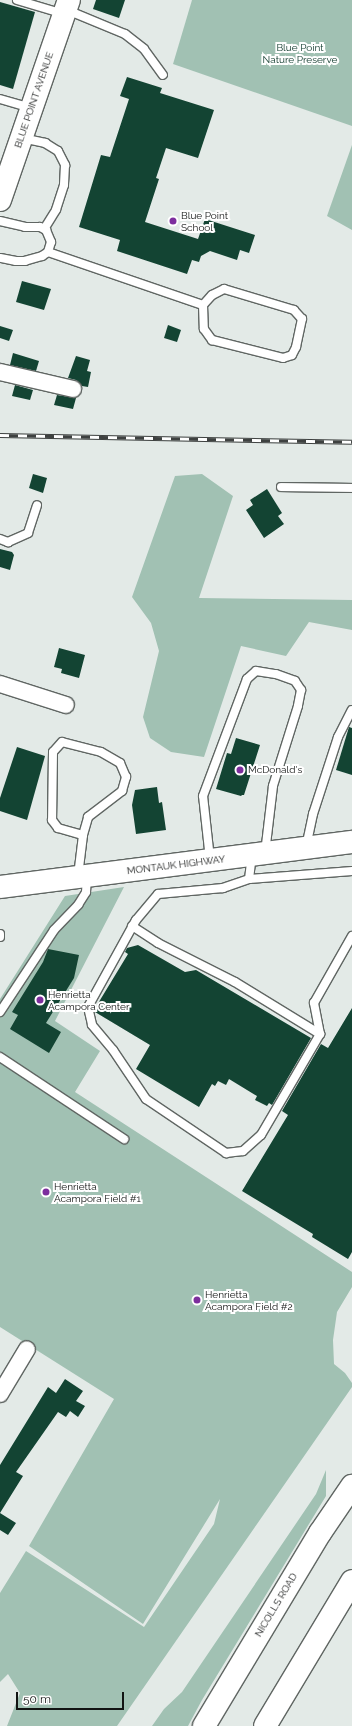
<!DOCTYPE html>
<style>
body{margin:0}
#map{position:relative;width:352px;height:1726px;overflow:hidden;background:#e3eae7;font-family:Raleway,sans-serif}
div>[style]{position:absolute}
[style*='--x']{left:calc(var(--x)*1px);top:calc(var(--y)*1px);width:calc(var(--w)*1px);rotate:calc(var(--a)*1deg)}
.green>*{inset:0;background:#a1c1b3}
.building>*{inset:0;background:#134433}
.roads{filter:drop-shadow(1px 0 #606663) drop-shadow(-1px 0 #606663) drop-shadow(0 1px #606663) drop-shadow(0 -1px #606663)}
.lane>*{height:8px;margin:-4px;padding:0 4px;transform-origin:4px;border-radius:4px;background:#fff}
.street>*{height:16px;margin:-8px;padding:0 8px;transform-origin:8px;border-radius:8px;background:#fff}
.secondary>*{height:22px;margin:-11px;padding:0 11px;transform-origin:11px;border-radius:11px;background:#fff}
.primary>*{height:22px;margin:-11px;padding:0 11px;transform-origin:11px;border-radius:11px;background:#fff}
.highway>*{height:22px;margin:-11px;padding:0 11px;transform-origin:11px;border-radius:11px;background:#fff}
.rail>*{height:4.5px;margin-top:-2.25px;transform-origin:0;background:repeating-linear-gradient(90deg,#fff 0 9px,#3e4140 0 18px);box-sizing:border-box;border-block:1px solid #3e4140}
.dots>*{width:11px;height:11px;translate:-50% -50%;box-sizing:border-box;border:2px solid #fff;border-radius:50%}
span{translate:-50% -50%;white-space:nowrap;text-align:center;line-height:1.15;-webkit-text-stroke:4px #fff;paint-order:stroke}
.park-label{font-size:10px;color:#0a3527}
.street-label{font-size:10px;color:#121413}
.poi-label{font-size:10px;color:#121413}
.left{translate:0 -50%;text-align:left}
.scale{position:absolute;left:16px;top:1692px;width:108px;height:18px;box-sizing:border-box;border:2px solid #121413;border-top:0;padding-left:5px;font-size:12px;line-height:14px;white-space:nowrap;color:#121413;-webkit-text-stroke:3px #fff;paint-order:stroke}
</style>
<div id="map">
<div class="green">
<i style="clip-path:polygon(192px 0,352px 0,352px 126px,173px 64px)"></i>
<i style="clip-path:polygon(352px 145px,352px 230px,327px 216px)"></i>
<i style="clip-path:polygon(202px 474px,233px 496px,199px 598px,352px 600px,352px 630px,309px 622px,286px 656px,241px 646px,204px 757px,171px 752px,150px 738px,143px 717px,159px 651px,151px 623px,132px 597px,175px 476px)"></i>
<i style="clip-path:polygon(124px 887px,55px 1021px,100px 1051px,75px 1092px,352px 1272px,352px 1287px,337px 1312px,333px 1340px,334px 1364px,345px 1373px,352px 1383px,352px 1387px,117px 1726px,7px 1726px,20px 1693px,8px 1674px,0 1682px,0 1593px,26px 1551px,144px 1627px,214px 1524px,220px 1499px,143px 1624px,29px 1546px,114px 1399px,0 1327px,0 999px,65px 896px)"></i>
<i style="clip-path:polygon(326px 1470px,326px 1496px,202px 1700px,188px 1726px,152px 1726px,164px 1709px,182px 1692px,316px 1494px)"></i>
</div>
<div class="building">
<i style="clip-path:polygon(96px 0,125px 0,119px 18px,93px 9px)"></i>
<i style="clip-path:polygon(0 2px,35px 12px,13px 89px,0 85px)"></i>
<i style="clip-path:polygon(127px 77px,162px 88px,160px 93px,214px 110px,198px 158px,166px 148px,156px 178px,159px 179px,145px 222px,198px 239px,205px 219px,255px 235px,249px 253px,240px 250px,237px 260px,210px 251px,201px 256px,199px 262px,192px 260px,187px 274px,117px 251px,120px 240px,79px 227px,101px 155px,110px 157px,129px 99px,120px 96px)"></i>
<i style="clip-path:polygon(22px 281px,51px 289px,44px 310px,16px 302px)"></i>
<i style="clip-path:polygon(168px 325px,181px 330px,177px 342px,164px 338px)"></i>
<i style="clip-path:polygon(0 326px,13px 330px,9px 341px,0 338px)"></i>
<i style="clip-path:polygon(13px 353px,39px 361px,36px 371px,10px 365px)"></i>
<i style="clip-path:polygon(76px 356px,90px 360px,87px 371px,91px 372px,88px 387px,82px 386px,76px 380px,68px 378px)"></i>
<i style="clip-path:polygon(15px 385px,33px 390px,30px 400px,12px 396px)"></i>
<i style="clip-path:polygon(57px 395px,76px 398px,73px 409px,54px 405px)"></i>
<i style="clip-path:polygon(33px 474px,47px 478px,43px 493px,29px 488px)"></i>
<i style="clip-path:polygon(267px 489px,282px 513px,278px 516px,284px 524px,264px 538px,246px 510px,253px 505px,250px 500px)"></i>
<i style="clip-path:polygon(0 549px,12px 552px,14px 555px,10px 570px,0 567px)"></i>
<i style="clip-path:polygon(59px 648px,85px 655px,79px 678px,61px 673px,62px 669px,54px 667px)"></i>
<i style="clip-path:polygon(349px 727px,352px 728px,352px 775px,336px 770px)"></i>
<i style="clip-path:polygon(236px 738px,260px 745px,244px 795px,242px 795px,241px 796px,216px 789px,227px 753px,231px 754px)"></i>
<i style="clip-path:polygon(17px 747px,45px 756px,27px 820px,0 811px,0 798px)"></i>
<i style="clip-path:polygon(157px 787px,159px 803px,162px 802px,166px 830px,136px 834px,132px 805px,135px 790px)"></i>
<i style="clip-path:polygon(138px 945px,185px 972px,196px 970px,311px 1038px,272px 1105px,269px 1103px,267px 1106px,255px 1100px,257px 1096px,229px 1079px,226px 1085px,218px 1081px,215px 1086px,212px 1084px,199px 1107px,136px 1069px,150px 1045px,95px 1012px,94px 1010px,128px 954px,125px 952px,127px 948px)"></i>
<i style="clip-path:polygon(48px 949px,79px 955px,74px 978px,46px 1023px,61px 1032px,49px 1053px,10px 1029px,18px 1015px,12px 1012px,43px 962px)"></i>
<i style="clip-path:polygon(352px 1008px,352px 1252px,348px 1259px,312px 1237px,313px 1234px,242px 1191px,288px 1115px,282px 1111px,321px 1044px,328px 1048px)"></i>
<i style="clip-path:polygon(65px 1379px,83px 1391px,76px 1401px,85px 1406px,78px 1417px,70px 1411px,66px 1417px,58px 1412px,16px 1472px,23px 1476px,0 1513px,16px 1523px,8px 1535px,0 1530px,0 1465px,48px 1387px,56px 1393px)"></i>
</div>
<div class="roads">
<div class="lane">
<i style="--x:17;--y:0;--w:49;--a:16.6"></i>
<i style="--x:67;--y:10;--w:63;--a:22.5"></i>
<i style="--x:125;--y:34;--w:24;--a:38"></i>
<i style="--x:144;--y:49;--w:32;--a:54"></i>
<i style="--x:0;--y:99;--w:32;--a:16"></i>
<i style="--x:22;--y:138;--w:24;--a:12"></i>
<i style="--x:45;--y:143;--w:15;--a:32"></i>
<i style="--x:58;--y:151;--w:16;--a:63"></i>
<i style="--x:65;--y:165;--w:20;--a:93"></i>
<i style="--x:64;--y:185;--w:26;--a:108"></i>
<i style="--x:56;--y:210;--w:22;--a:122"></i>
<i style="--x:0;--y:221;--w:26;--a:13"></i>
<i style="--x:25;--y:227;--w:15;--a:0"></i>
<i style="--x:40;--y:227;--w:7;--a:27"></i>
<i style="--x:46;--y:230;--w:13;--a:67"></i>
<i style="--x:51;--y:242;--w:10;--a:107"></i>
<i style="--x:48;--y:252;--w:7;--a:146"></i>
<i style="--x:42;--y:256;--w:18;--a:164"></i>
<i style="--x:25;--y:261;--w:9;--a:180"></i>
<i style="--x:16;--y:261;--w:16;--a:-169"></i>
<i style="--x:48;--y:252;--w:164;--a:18.9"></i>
<i style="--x:203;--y:305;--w:24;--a:88"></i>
<i style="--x:204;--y:329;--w:14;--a:54"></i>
<i style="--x:212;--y:340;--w:73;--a:14.2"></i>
<i style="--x:283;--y:358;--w:9;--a:-18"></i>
<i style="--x:292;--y:355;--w:9;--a:-63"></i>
<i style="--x:296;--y:347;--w:29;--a:-78"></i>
<i style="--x:302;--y:319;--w:12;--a:-132"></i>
<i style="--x:294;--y:310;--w:73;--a:-163.3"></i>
<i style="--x:224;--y:289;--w:13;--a:153"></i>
<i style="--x:212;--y:295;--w:13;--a:132"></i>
<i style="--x:281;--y:487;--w:71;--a:0.8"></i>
<i style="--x:0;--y:539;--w:9;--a:21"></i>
<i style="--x:8;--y:542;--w:22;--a:-24"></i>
<i style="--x:28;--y:533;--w:29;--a:-72"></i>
<i style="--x:306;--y:847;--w:34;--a:-78"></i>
<i style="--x:313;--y:814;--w:81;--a:-72"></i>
<i style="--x:338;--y:737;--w:30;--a:-63"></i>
<i style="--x:210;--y:859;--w:63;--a:-96.3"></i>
<i style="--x:203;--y:796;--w:125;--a:-69.4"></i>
<i style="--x:247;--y:679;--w:12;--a:-42"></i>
<i style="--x:256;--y:671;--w:20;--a:9"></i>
<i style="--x:276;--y:674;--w:20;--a:20"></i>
<i style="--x:295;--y:681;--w:11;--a:56"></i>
<i style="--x:301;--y:690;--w:16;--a:101"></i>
<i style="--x:298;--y:706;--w:84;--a:107.4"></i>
<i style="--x:273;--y:786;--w:67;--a:96.8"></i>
<i style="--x:352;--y:871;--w:103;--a:175.6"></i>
<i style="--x:249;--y:879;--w:28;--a:161"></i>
<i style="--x:223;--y:888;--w:65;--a:174.7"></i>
<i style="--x:158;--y:894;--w:34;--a:130"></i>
<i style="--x:136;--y:920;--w:99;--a:118.9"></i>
<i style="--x:88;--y:1007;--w:18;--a:77"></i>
<i style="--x:92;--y:1025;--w:33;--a:50"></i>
<i style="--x:113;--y:1050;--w:59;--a:56"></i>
<i style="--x:146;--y:1099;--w:97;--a:34"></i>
<i style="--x:226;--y:1153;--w:17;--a:-7"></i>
<i style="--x:243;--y:1151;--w:24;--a:-42"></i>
<i style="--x:261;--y:1135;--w:117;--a:-59.7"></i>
<i style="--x:320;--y:1034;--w:32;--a:-101"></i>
<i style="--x:314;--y:1003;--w:77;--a:-60.4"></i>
<i style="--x:78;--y:876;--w:41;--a:-83"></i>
<i style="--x:83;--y:835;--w:19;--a:-74"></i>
<i style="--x:88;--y:817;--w:43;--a:-37.4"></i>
<i style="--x:122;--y:791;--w:15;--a:-74"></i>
<i style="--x:126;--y:777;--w:15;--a:-113"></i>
<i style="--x:120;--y:763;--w:22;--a:-150"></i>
<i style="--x:101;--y:752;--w:40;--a:-165.6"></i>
<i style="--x:62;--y:742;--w:13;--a:132"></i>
<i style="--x:53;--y:752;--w:68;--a:90.8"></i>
<i style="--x:52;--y:820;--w:10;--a:53"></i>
<i style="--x:58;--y:828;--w:26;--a:16"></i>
<i style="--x:249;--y:879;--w:23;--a:-83"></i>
<i style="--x:132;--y:926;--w:31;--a:33"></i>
<i style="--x:158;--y:943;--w:86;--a:26.9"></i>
<i style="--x:235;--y:982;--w:100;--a:31.5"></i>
<i style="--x:0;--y:934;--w:3;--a:90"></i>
<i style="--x:0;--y:1012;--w:98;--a:-56.6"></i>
<i style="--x:54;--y:930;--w:35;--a:-46"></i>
<i style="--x:78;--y:905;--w:15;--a:-58"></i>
<i style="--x:86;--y:892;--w:15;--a:-86"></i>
<i style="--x:0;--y:1057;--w:149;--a:33.5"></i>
</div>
<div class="street">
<i style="--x:0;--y:372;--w:75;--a:13.1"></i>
<i style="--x:0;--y:684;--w:69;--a:17.7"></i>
<i style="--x:0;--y:1394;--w:52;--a:-59"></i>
</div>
<div class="secondary">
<i style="--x:0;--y:200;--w:212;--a:-71"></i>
</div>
<div class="primary">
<i style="--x:0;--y:887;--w:355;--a:-7.3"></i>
</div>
<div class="highway">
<i style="--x:204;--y:1726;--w:225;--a:-59"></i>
<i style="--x:320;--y:1533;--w:57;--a:-55.8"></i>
<i style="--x:265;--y:1726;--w:169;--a:-59"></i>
</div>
</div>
<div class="rail">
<i style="--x:0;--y:435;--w:352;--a:1.1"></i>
</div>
<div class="dots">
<i style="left:173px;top:221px;background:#7d2e9e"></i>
<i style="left:240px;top:770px;background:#7d2e9e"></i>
<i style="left:40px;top:1000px;background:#7d2e9e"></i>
<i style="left:46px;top:1192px;background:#7d2e9e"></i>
<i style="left:197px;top:1300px;background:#7d2e9e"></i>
</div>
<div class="park-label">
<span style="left:300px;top:53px">Blue Point<br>Nature Preserve</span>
</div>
<div class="street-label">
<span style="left:34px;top:100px;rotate:-71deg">BLUE POINT AVENUE</span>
<span style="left:176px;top:865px;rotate:-7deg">MONTAUK HIGHWAY</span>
<span style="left:276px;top:1605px;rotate:-59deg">NICOLLS ROAD</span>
</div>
<div class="poi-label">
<span class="left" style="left:181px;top:221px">Blue Point<br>School</span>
<span class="left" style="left:248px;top:770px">McDonald's</span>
<span class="left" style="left:48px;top:1000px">Henrietta<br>Acampora Center</span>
<span class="left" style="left:54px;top:1192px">Henrietta<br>Acampora Field #1</span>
<span class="left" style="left:205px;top:1300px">Henrietta<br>Acampora Field #2</span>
</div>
<div class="scale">50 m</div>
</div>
